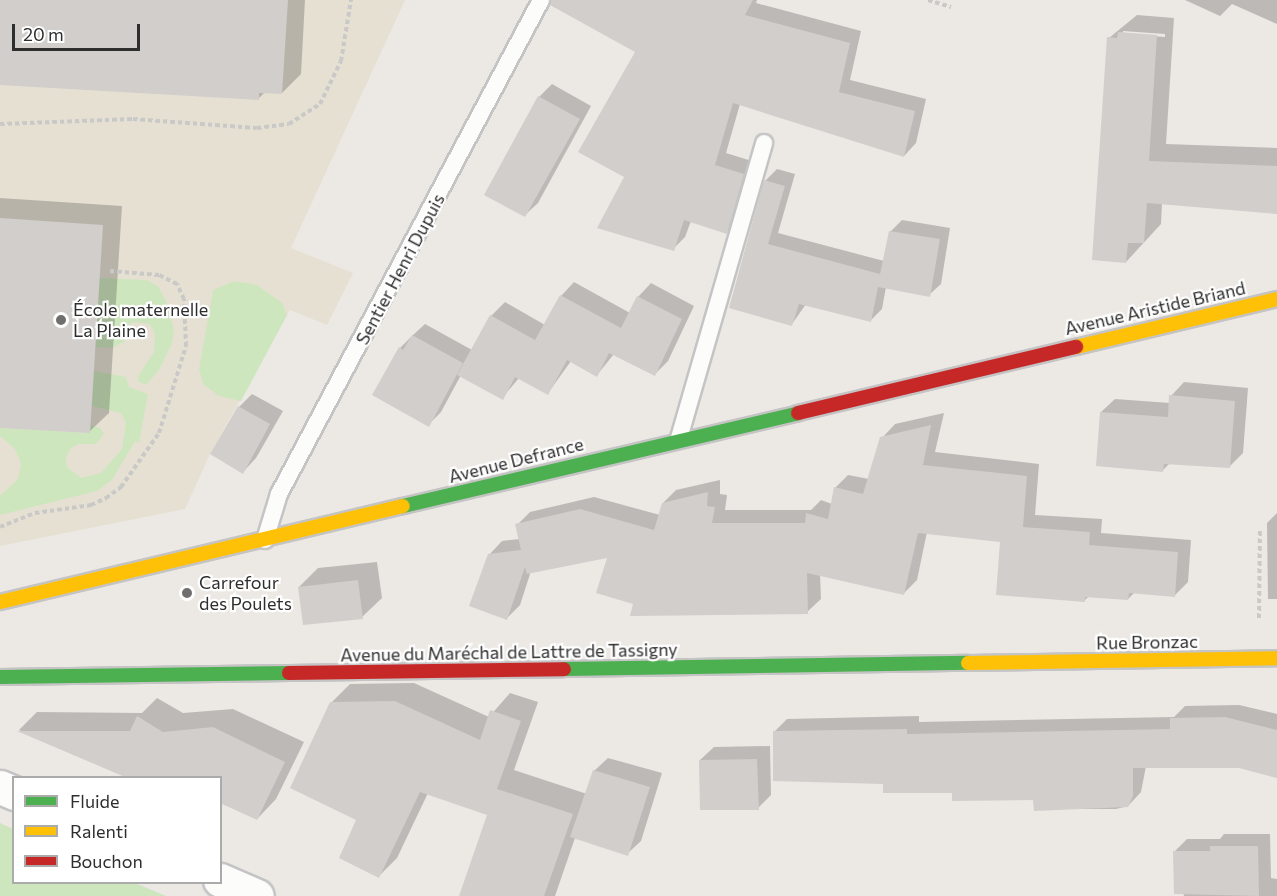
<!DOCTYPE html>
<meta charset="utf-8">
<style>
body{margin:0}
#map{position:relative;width:1277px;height:896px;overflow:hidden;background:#ece8e4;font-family:Commissioner,sans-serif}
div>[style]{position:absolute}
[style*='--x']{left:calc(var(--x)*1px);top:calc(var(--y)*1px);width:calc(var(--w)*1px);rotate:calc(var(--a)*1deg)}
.education>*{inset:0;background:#e6e0d3}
.green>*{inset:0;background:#cee6be}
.shadow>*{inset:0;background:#0003}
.building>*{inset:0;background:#d1cecb}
.path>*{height:4px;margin-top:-2px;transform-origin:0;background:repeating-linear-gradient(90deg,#c9c9c8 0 4.5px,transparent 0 7.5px)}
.roads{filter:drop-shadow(2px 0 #c5c4c5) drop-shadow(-2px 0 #c5c4c5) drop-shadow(0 2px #c5c4c5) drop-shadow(0 -2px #c5c4c5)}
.lane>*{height:16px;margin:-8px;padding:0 8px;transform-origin:8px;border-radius:8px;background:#fcfcfb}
.street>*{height:33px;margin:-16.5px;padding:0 16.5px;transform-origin:16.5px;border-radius:16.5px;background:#fcfcfb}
.fast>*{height:14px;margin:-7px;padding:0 7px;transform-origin:7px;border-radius:7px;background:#4caf50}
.slow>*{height:14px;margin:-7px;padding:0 7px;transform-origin:7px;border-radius:7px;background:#ffc107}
.jam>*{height:14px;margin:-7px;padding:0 7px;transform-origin:7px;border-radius:7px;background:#c62828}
.dots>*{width:16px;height:16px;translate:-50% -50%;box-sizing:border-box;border:3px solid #fff;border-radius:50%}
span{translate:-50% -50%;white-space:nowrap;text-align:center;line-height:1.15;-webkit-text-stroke:4.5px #fff;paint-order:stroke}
.street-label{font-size:18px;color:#2e2e2e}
.poi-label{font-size:18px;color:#2e2e2e}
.left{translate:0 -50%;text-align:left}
.legend{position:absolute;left:12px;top:776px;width:210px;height:108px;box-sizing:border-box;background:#fff;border:2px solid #ababab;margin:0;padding:8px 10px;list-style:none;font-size:18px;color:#2e2e2e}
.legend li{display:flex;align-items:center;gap:12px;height:30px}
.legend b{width:30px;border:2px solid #ababab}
.scale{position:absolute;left:12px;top:24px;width:128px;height:27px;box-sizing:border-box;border:3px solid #2e2e2e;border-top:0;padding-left:8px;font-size:18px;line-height:21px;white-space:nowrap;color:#2e2e2e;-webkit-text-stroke:4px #fff;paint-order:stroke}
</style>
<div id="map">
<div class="education">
<i style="clip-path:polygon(0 0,405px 0,291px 248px,353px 273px,327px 325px,290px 310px,210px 454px,185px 509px,0 546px)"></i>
</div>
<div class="green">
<i style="clip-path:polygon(99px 278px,147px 280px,158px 286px,166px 301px,174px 329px,172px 343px,159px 370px,146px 385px,139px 382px,138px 376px,154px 352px,155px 334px,150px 324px,133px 322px,127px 327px,124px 342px,112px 348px,95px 347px)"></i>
<i style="clip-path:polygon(234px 281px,257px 285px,282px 303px,287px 315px,241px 401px,219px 396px,203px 384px,199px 369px,213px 290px)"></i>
<i style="clip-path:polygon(94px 371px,126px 377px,129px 387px,148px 394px,139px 443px,135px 441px,112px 480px,97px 491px,0 515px,0 496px,18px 479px,21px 464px,15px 449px,0 436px,0 428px,90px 433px,91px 425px,100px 428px,104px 434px,96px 444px,79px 444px,71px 448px,66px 458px,67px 467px,81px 478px,101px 473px,122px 449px,126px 423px,121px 413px,92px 406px)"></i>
<i style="clip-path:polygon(0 823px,13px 829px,14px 882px,135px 883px,166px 896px,0 896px)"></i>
</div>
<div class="shadow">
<i style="clip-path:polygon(0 0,305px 0,301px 74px,282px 93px,265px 92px,258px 99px,0 83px)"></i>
<i style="clip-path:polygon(590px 0,757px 0,756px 3px,861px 31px,850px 80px,926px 99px,916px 143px,904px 156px,740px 104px,726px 153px,755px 162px,739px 220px,727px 232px,691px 221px,685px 237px,673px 249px,626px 177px,637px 51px)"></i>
<i style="clip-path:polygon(1185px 0,1277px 0,1277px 24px,1232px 4px,1220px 16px)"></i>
<i style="clip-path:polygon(evenodd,1137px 15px,1174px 18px,1166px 144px,1277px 148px,1277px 213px,1162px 203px,1161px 224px,1126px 262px,1109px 38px,1137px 15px,1123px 31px,1165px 34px,1165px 37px,1123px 34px,1123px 31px)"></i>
<i style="clip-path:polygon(552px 84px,591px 106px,538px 203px,525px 215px,539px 97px)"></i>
<i style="clip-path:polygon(777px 169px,795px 174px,778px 233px,884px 261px,890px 232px,902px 220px,950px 228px,941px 284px,929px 295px,886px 287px,882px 309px,871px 320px,806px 304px,792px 324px,731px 307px,766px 180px)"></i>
<i style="clip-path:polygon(0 198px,122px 206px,109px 413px,89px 432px,0 426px)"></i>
<i style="clip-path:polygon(574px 282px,630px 313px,638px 297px,651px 283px,694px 306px,668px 361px,655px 374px,614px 354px,597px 375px,571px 361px,548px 393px,519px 378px,502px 398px,461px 375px,441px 412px,428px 425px,400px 348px,412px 336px,425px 324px,472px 350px,491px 316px,505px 302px,545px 325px,561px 296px)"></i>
<i style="clip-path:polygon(1184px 382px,1248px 388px,1243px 453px,1229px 467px,1170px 463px,1163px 470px,1101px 412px,1115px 399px,1170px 403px,1171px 396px)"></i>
<i style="clip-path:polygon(252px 394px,283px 411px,256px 458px,243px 472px,239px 407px)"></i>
<i style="clip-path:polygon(944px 413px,935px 452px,1039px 464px,1035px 515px,1102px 519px,1101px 533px,1191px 540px,1188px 582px,1175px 595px,1135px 592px,1128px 599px,1089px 596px,1084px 601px,1001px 541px,927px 532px,917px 580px,904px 593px,820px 574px,821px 599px,807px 612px,635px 603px,609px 556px,531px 571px,520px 605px,507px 618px,489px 555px,502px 541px,520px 539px,517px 525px,530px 512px,594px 497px,660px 515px,663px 503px,676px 490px,720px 480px,720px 494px,727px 495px,725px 510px,811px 510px,821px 500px,832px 504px,835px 488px,848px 475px,869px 479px,882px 438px,895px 424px)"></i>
<i style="clip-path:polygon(1277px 513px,1277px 599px,1268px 599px,1267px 523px)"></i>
<i style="clip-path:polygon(377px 562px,382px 598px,362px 617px,299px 587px,318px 568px)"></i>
<i style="clip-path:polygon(414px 683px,489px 717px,510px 693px,538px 702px,514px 770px,587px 794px,594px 771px,608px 758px,662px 773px,641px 841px,627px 854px,575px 838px,555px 896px,460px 896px,489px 814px,428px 793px,397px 858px,378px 877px,358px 819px,331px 703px,350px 684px)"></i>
<i style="clip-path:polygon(157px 698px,183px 713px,233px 709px,304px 742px,276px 799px,257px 819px,220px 778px,129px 778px,19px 730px,37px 712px,142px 713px)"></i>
<i style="clip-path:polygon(1239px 705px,1277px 714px,1277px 776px,1239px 767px,1146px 766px,1141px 792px,1128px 806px,1116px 809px,1035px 809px,1034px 799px,885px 783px,774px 732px,787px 719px,919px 716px,919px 722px,1174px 717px,1185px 706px)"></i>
<i style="clip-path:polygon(770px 746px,771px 795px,758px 808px,700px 760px,714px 747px)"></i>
<i style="clip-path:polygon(1224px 834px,1270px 834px,1271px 878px,1277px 879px,1277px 896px,1184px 896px,1174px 852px,1187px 839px,1220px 839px)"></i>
</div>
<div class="building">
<i style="clip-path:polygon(0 0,288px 0,282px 94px,259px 93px,259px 100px,0 85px)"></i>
<i style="clip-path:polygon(551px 0,753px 0,745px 15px,850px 43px,839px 92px,915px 111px,904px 157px,733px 103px,715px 165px,744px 174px,727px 234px,684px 220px,674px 251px,597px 228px,624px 177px,578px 152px,635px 52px,550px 5px)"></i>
<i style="clip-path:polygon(1118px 32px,1157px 35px,1149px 161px,1277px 166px,1277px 214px,1147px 203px,1144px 243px,1128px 243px,1126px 263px,1092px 260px,1107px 37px,1117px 38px)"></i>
<i style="clip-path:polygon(538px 96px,580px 119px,525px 217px,484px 195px)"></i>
<i style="clip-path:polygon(764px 180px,785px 186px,768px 244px,880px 274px,889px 231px,940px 239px,930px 297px,878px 287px,871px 322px,799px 304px,792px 326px,729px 308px)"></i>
<i style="clip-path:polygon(0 218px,103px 225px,90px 433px,0 428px)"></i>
<i style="clip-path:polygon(560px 295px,621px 328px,637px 296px,682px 319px,655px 376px,609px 353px,597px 377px,567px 360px,548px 395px,515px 377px,503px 400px,457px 375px,490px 315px,535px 340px)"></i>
<i style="clip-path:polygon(412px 335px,463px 363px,429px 427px,372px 395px,399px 347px,403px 350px)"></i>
<i style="clip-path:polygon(1169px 395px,1235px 401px,1230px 468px,1164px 464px,1163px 472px,1096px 466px,1100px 412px,1168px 417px)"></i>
<i style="clip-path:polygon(238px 406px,270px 424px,243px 474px,210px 454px)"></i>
<i style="clip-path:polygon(931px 425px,923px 465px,1027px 476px,1023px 527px,1090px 532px,1089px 545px,1178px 552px,1175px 597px,1129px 593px,1128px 600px,1085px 597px,1085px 602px,996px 595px,1000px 542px,918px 533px,904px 595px,807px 573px,808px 614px,630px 616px,633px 604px,596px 593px,607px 558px,527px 574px,525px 567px,507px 620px,469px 606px,488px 554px,521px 550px,515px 524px,580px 509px,654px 530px,662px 503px,708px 492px,707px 506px,715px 507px,712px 523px,805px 523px,806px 513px,828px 519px,834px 487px,863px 494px,880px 437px)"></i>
<i style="clip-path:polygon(358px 580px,363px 619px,303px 625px,298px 587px)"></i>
<i style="clip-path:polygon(395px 701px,480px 740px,490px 710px,521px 721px,497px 789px,573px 814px,544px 896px,459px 896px,487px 815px,420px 792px,379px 878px,339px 858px,356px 820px,290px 788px,330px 702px)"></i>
<i style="clip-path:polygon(137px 716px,163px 732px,213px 727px,285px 762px,257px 820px,220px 803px,220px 777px,125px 777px,17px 731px,130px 731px)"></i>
<i style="clip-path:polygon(1225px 717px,1277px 730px,1277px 778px,1239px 768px,1133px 768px,1133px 796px,1128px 807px,1034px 811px,1033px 800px,952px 801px,952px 793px,883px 793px,883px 784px,773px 781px,773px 731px,907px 729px,907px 734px,1170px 729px,1170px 718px)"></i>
<i style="clip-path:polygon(757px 759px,759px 810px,700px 810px,699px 760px)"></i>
<i style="clip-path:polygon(593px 770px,650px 787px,628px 856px,570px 837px)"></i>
<i style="clip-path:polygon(1210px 846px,1258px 846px,1259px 896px,1174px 894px,1173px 851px,1210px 851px)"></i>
</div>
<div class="path">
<i style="--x:928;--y:0;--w:24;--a:17"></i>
<i style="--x:0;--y:124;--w:133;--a:-2.2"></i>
<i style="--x:133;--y:119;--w:124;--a:4.2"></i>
<i style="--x:257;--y:128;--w:32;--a:-7"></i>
<i style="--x:289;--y:124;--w:37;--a:-33"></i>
<i style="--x:320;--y:104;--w:48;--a:-64"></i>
<i style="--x:341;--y:61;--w:62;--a:-80.7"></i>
<i style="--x:0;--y:527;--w:38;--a:-22"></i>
<i style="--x:35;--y:513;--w:57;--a:-8.1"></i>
<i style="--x:91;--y:505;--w:17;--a:-25"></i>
<i style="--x:106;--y:498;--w:19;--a:-36"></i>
<i style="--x:121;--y:487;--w:66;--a:-54.9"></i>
<i style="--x:159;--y:433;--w:91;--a:-72.8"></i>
<i style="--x:186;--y:346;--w:47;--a:-92.4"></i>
<i style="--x:184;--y:299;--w:17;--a:-115"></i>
<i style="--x:177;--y:284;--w:20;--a:-153"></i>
<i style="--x:159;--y:275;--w:49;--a:-175.3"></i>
<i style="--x:1259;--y:618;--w:90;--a:-89.4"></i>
</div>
<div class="roads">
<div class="lane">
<i style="--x:679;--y:438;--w:307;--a:-73.9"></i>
<i style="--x:265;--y:540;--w:48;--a:-73.1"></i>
<i style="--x:279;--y:494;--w:559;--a:-62.06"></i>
</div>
<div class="street">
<i style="--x:0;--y:787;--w:15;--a:23"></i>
<i style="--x:220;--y:880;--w:40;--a:23.4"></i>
</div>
<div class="fast">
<i style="--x:403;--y:506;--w:406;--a:-13.2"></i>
<i style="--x:564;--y:669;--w:404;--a:-0.9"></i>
<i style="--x:0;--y:677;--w:289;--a:-0.8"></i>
</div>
<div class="slow">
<i style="--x:1076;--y:347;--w:207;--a:-13.4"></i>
<i style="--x:0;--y:602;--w:414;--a:-13.4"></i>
<i style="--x:968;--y:663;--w:309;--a:-0.9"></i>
</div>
<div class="jam">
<i style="--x:798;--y:413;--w:286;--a:-13.4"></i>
<i style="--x:289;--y:673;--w:275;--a:-0.8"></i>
</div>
</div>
<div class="dots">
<i style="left:61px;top:320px;background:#706f6e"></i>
<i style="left:187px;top:593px;background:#706f6e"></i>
</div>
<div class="street-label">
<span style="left:400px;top:269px;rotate:-62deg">Sentier Henri Dupuis</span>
<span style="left:1155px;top:308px;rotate:-13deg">Avenue Aristide Briand</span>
<span style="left:516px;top:460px;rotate:-14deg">Avenue Defrance</span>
<span style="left:1147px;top:642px;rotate:-1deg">Rue Bronzac</span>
<span style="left:509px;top:652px;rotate:-1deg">Avenue du Maréchal de Lattre de Tassigny</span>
</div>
<div class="poi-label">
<span class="left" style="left:73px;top:320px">École maternelle<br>La Plaine</span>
<span class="left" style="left:199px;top:593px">Carrefour<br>des Poulets</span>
</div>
<ul class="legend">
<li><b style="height:8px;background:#4caf50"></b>Fluide</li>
<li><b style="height:8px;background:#ffc107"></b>Ralenti</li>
<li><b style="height:8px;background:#c62828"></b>Bouchon</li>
</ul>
<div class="scale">20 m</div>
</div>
